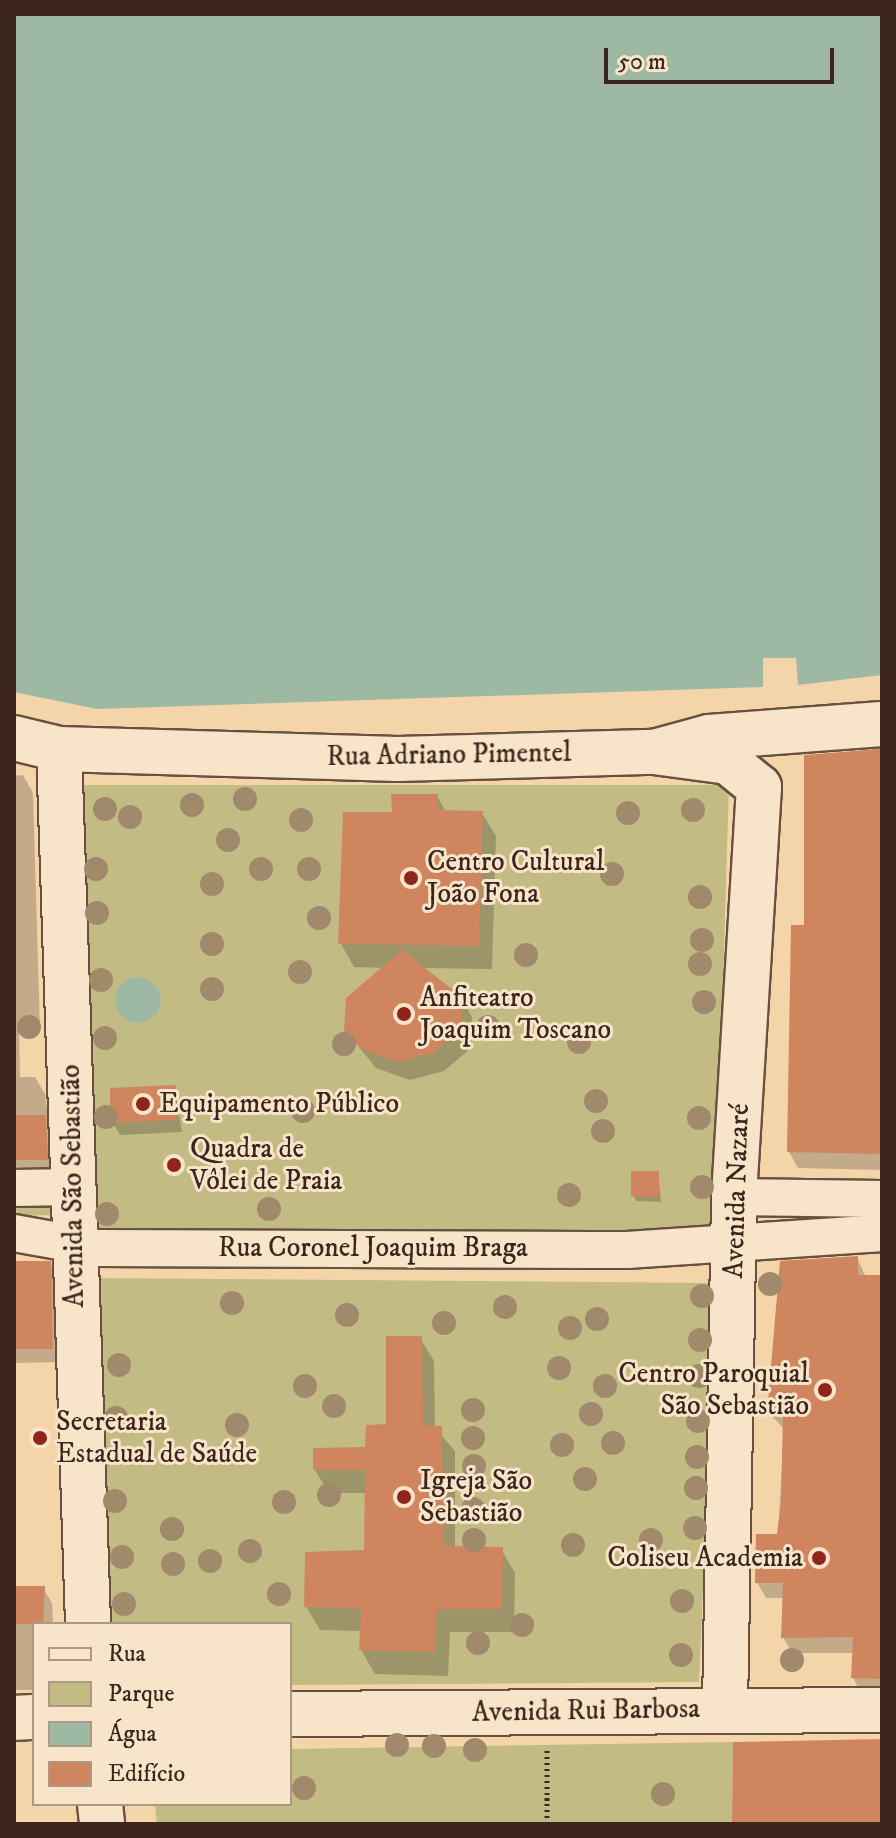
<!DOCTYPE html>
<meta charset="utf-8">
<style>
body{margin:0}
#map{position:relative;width:896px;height:1838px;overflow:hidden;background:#f4d5aa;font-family:"IM FELL DW Pica",serif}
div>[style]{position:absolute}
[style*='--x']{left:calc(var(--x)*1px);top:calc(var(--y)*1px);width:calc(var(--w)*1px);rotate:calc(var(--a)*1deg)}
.green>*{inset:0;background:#c2bb84}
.water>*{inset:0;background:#9db9a3}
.round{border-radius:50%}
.shadow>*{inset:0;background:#0003}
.building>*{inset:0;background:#cf865e}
.path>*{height:5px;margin-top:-2.5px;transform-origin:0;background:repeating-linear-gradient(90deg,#3b251e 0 2px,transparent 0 6px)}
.roads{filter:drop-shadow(2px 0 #695141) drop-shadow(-2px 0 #695141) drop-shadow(0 2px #695141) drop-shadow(0 -2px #695141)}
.minor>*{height:36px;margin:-18px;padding:0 18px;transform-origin:18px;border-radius:18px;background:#f8e4c8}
.tertiary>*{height:44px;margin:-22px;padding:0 22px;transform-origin:22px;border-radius:22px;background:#f8e4c8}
.secondary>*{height:44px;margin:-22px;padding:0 22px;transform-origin:22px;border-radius:22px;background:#f8e4c8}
.trees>*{width:24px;height:24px;margin:-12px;border-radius:50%;background:#a1896b}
.dots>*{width:22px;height:22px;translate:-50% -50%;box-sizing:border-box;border:4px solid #f8e4c8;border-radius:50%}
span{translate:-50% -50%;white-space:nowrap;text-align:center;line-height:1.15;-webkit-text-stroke:6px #f8e4c8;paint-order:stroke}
.street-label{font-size:28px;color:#3b251e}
.poi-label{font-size:28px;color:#3b251e}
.left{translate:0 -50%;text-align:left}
.right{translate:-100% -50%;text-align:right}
.frame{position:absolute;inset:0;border:16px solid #3b251e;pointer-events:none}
.legend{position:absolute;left:32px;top:1622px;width:260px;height:184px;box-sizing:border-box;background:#f8e4c8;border:2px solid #ac9884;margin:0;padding:10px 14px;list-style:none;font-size:24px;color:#3b251e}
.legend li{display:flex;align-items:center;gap:16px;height:40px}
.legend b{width:40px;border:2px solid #ac9884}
.scale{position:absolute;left:604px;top:48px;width:230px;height:36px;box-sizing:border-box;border:4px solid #3b251e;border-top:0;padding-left:10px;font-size:24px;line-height:28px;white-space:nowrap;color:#3b251e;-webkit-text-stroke:6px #f8e4c8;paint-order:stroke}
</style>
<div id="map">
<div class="green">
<i style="clip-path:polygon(80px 785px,729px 785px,715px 1238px,92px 1236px)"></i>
<i style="clip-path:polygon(14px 1198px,52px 1198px,52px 1215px,14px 1216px)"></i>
<i style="clip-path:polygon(91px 1278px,716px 1283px,699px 1682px,290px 1685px,290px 1624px,102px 1624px)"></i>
<i style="clip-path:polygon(733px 1742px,732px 1824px,157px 1824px,155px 1804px,290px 1804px,290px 1749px)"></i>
</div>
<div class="water">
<i style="clip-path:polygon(14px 14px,882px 14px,882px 675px,798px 685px,796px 658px,763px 658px,763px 687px,97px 709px,14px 692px)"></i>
<i class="round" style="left:115px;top:977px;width:46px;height:46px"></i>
</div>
<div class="shadow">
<i style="clip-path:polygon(882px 748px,882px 1170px,798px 1168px,789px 1152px,806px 927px,806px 757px)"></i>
<i style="clip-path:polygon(23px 775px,33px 793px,40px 1030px,19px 1030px,20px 1077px,35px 1077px,45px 1094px,56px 1176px,14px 1176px,14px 776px)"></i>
<i style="clip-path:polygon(437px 796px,446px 812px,482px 813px,496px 836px,492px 969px,422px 968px,461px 998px,472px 1017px,471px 1048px,444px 1071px,410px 1080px,376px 1068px,346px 1031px,385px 968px,354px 967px,341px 944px,394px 814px)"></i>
<i style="clip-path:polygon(175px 1087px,182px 1132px,120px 1135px,112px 1122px)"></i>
<i style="clip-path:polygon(658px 1173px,661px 1202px,637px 1201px,633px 1196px)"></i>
<i style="clip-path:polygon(857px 1258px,866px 1277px,882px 1277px,882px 1694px,862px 1694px,853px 1678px,854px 1653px,792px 1653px,783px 1637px,784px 1598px,766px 1598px,757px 1582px,778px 1536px,784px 1429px,769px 1413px)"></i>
<i style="clip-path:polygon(14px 1263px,50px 1263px,58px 1277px,60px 1362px,14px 1363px)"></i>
<i style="clip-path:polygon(420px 1338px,434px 1361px,435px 1428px,455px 1451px,455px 1548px,501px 1549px,515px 1573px,514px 1632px,450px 1632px,448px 1676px,375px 1674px,361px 1650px,362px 1631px,320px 1630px,306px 1606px,366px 1552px,367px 1493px,329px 1493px,315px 1470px,367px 1449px,388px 1426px)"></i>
<i style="clip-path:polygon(14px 1529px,16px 1532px,14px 1576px)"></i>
<i style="clip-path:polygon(14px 1588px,43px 1588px,52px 1603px,53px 1624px,34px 1624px,34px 1690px,14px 1690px)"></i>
</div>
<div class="building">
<i style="clip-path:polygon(882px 749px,882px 1154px,787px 1152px,791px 925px,804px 925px,804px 755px)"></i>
<i style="clip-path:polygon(391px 794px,438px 794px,438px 810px,483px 811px,479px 946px,338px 944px,343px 812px,392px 812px)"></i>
<i style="clip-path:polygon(402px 950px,462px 997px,461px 1029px,433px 1053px,398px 1062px,364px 1050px,344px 1032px,346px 998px)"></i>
<i style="clip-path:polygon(176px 1085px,176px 1120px,110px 1123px,110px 1088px)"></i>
<i style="clip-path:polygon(14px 1115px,46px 1115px,48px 1160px,14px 1160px)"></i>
<i style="clip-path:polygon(631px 1171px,659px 1171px,659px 1197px,631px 1196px)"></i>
<i style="clip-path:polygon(858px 1256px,858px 1275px,882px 1275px,882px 1679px,851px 1678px,853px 1637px,781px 1638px,783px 1583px,755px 1583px,756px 1534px,777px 1534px,781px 1502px,783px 1414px,767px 1413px,780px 1261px)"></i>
<i style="clip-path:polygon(14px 1261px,51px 1261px,53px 1349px,14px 1349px)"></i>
<i style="clip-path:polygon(386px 1336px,422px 1336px,423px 1425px,442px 1426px,443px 1546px,503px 1547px,502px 1609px,437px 1609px,435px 1652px,359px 1650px,361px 1608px,304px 1607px,305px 1552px,364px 1550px,365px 1470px,313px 1470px,313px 1448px,365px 1447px,366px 1425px,386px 1424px)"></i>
<i style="clip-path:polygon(14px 1586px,45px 1586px,43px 1624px,14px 1624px)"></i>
<i style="clip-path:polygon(882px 1739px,882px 1824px,732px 1824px,733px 1742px)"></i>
</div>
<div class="path">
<i style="--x:547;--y:1824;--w:75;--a:-90"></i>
</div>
<div class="roads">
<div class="minor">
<i style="--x:14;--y:1188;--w:60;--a:-1"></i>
<i style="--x:734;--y:1197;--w:148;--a:0.8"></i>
<i style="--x:14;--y:1233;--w:84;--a:10.2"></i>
<i style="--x:97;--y:1248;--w:530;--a:0.22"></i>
<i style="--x:627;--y:1250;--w:256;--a:-3.8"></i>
</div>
<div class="tertiary">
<i style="--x:14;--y:738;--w:46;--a:13.7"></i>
<i style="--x:59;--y:749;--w:339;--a:1.7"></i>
<i style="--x:398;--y:759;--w:256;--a:-1.6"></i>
<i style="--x:654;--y:752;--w:57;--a:-15.3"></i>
<i style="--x:709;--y:737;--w:173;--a:-4.3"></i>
<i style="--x:59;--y:749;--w:875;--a:88.1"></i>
<i style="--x:654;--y:752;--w:75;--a:7.7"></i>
<i style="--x:728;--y:762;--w:40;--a:39"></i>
<i style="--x:759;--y:787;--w:411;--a:93.5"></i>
<i style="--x:734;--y:1197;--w:513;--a:91.01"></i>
</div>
<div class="secondary">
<i style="--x:290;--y:1714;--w:592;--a:-0.39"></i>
<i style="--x:14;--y:1718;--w:20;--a:-3"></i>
<i style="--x:100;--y:1804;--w:20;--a:84"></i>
</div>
</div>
<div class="trees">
<i style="left:245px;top:799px"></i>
<i style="left:192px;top:805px"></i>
<i style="left:105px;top:809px"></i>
<i style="left:693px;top:810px"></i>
<i style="left:628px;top:813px"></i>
<i style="left:130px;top:817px"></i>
<i style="left:301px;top:820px"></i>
<i style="left:228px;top:840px"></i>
<i style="left:96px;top:869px"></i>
<i style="left:261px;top:869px"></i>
<i style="left:309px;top:869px"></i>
<i style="left:612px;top:874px"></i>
<i style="left:212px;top:884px"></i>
<i style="left:700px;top:897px"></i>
<i style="left:97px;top:913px"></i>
<i style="left:319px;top:918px"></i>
<i style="left:702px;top:940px"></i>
<i style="left:212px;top:944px"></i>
<i style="left:526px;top:955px"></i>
<i style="left:700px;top:964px"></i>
<i style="left:300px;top:972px"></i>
<i style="left:101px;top:980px"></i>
<i style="left:212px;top:989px"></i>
<i style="left:704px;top:1002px"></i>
<i style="left:29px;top:1027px"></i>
<i style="left:488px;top:1027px"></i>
<i style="left:105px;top:1038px"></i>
<i style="left:579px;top:1042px"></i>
<i style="left:344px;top:1044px"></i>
<i style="left:596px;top:1101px"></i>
<i style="left:303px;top:1111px"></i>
<i style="left:106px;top:1117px"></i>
<i style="left:699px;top:1118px"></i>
<i style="left:603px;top:1131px"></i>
<i style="left:702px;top:1187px"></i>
<i style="left:569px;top:1195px"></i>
<i style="left:269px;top:1209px"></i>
<i style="left:107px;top:1214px"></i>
<i style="left:770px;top:1284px"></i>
<i style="left:702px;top:1296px"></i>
<i style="left:232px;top:1303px"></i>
<i style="left:505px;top:1307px"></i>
<i style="left:347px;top:1315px"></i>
<i style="left:597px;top:1319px"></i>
<i style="left:444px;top:1323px"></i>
<i style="left:570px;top:1328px"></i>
<i style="left:700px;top:1340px"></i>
<i style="left:119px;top:1365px"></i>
<i style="left:559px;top:1368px"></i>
<i style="left:699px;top:1376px"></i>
<i style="left:305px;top:1386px"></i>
<i style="left:605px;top:1386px"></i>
<i style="left:334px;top:1406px"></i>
<i style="left:473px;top:1410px"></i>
<i style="left:591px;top:1414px"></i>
<i style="left:116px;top:1418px"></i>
<i style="left:698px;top:1421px"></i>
<i style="left:237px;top:1425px"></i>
<i style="left:473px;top:1438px"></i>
<i style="left:613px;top:1443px"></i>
<i style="left:562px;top:1445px"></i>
<i style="left:697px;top:1457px"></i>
<i style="left:474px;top:1466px"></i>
<i style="left:585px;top:1479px"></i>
<i style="left:696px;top:1488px"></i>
<i style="left:329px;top:1495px"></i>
<i style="left:115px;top:1501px"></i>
<i style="left:284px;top:1502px"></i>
<i style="left:473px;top:1509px"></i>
<i style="left:695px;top:1528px"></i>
<i style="left:172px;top:1529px"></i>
<i style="left:474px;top:1540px"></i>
<i style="left:651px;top:1540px"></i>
<i style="left:573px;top:1545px"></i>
<i style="left:250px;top:1551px"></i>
<i style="left:122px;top:1557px"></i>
<i style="left:210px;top:1561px"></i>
<i style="left:173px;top:1564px"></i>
<i style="left:279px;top:1594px"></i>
<i style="left:682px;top:1601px"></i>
<i style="left:124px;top:1604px"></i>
<i style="left:522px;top:1625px"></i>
<i style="left:478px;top:1643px"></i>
<i style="left:681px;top:1655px"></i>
<i style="left:792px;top:1660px"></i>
<i style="left:397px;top:1745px"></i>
<i style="left:434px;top:1746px"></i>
<i style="left:475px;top:1750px"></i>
<i style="left:304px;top:1788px"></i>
<i style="left:663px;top:1794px"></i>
</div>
<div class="dots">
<i style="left:411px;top:878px;background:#8f2418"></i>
<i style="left:404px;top:1014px;background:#8f2418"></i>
<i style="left:143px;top:1104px;background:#8f2418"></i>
<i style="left:174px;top:1165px;background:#8f2418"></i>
<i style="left:825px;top:1390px;background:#8f2418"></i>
<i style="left:40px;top:1438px;background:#8f2418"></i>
<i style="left:404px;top:1497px;background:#8f2418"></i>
<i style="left:819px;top:1558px;background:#8f2418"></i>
</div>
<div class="street-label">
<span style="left:449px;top:755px;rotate:-1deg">Rua Adriano Pimentel</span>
<span style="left:73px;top:1186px;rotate:-91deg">Avenida São Sebastião</span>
<span style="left:737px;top:1191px;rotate:-88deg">Avenida Nazaré</span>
<span style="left:373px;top:1248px">Rua Coronel Joaquim Braga</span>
<span style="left:586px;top:1711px;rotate:-1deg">Avenida Rui Barbosa</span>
</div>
<div class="poi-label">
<span class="left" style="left:427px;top:878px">Centro Cultural<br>João Fona</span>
<span class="left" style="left:420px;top:1014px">Anfiteatro<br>Joaquim Toscano</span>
<span class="left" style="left:159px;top:1104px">Equipamento Público</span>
<span class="left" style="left:190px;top:1165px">Quadra de<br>Vôlei de Praia</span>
<span class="right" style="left:809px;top:1390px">Centro Paroquial<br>São Sebastião</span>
<span class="left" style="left:56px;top:1438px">Secretaria<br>Estadual de Saúde</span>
<span class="left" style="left:420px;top:1497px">Igreja São<br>Sebastião</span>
<span class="right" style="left:803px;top:1558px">Coliseu Academia</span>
</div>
<div class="frame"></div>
<ul class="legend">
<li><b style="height:10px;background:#f8e4c8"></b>Rua</li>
<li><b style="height:22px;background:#c2bb84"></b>Parque</li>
<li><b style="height:22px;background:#9db9a3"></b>Água</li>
<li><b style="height:22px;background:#cf865e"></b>Edifício</li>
</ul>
<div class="scale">50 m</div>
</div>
